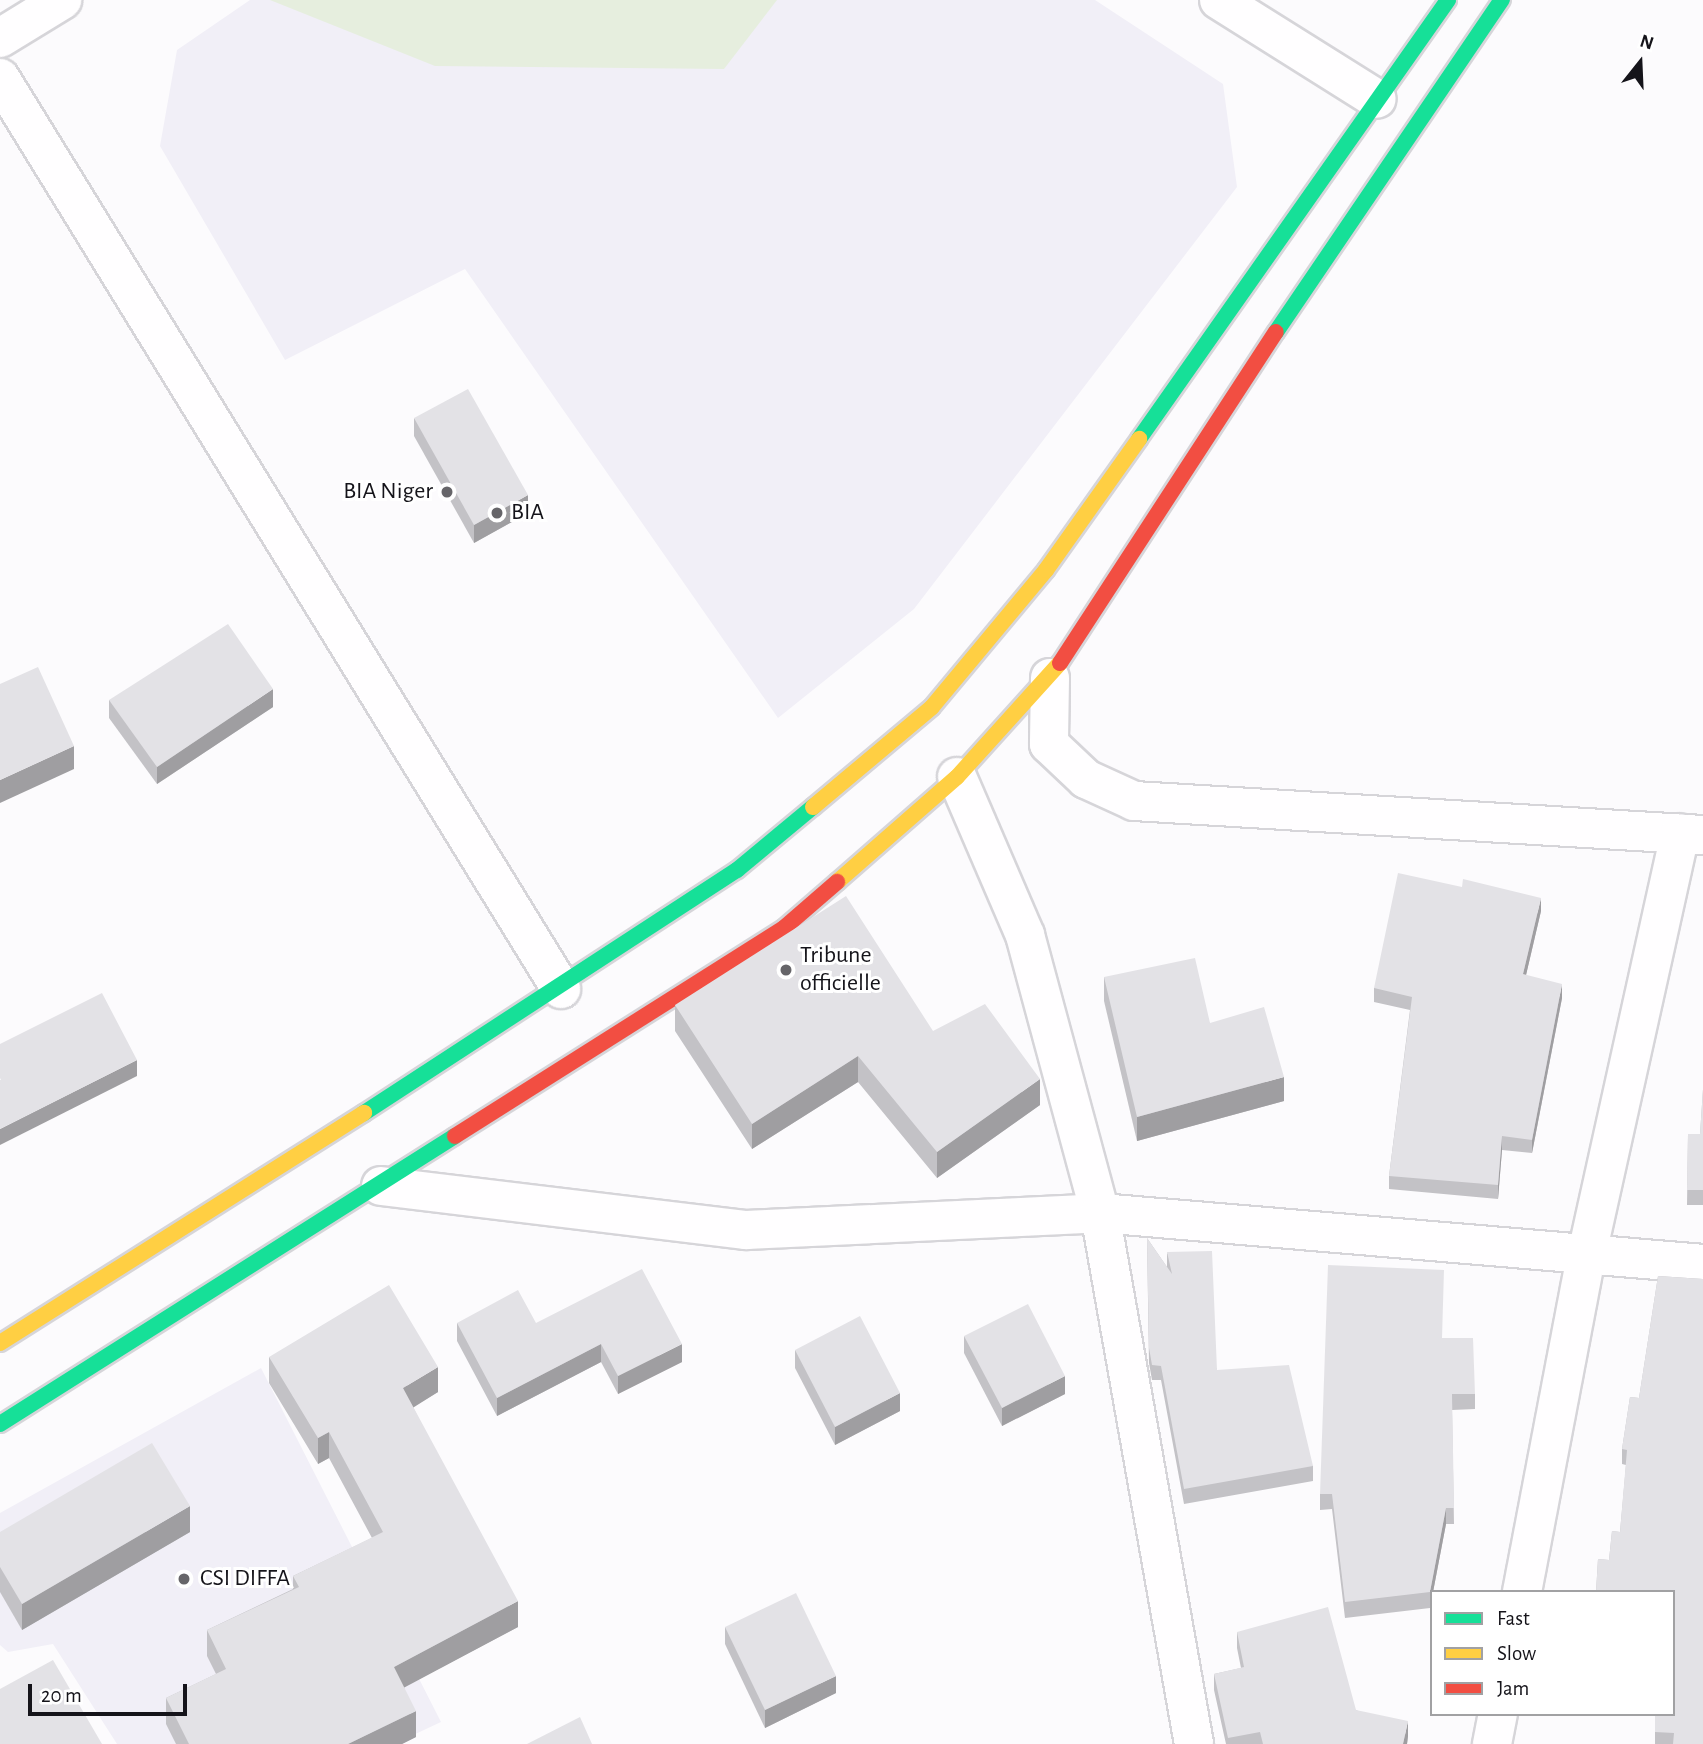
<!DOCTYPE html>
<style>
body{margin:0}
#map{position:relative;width:1703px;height:1744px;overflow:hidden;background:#fcfbfd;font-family:"Alegreya Sans",sans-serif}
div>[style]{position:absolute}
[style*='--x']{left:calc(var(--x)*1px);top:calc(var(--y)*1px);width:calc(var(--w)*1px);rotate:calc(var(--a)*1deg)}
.built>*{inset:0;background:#f1eff7}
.green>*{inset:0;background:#e6eede}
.roads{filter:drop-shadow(2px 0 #d6d5d9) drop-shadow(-2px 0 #d6d5d9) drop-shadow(0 2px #d6d5d9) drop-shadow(0 -2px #d6d5d9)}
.street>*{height:38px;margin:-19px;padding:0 19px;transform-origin:19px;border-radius:19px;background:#fffeff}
.fast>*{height:16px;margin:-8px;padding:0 8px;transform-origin:8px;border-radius:8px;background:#16e098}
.slow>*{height:16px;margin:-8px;padding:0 8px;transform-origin:8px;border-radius:8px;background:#ffcf43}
.jam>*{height:16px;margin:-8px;padding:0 8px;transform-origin:8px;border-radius:8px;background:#f24e42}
.wall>*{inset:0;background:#c3c2c6}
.shaded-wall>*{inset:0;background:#9f9ea1}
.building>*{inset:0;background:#e3e2e6}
.dots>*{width:19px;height:19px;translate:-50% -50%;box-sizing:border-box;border:4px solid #fff;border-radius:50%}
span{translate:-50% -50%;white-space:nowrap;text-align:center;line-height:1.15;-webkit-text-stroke:6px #fff;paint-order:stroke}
.poi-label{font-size:24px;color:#15141a}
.right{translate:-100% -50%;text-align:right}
.left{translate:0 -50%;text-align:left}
.legend{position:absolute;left:1430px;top:1590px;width:245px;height:126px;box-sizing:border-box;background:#fff;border:2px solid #a1a1a3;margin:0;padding:9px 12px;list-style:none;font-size:21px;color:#15141a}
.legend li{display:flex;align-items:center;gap:14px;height:35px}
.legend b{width:35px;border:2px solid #a1a1a3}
.north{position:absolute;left:1605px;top:28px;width:70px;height:70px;-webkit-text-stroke:5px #fff;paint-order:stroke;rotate:18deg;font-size:19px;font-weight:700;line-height:28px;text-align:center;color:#15141a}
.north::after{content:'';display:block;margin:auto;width:24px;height:32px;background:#15141a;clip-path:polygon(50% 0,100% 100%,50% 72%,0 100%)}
.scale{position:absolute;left:28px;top:1684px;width:159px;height:32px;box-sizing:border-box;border:4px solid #15141a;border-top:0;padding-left:9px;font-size:21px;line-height:24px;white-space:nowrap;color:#15141a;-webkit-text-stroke:5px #fff;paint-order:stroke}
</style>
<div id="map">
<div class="built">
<i style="clip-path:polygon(250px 0,1095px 0,1223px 84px,1237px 187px,914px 609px,778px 718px,465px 269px,285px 360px,160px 146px,177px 50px)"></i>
<i style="clip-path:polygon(261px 1368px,441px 1722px,394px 1744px,117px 1744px,53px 1644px,8px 1652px,0 1645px,0 1513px)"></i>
</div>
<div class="green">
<i style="clip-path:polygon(270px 0,777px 0,724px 69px,435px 66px)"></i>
</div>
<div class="roads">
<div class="street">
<i style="--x:1219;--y:0;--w:186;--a:32.1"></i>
<i style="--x:0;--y:38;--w:73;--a:-31.5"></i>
<i style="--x:0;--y:78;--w:1070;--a:58.37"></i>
<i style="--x:1050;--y:678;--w:66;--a:90.9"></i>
<i style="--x:1049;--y:744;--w:51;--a:43.4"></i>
<i style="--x:1086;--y:779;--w:53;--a:24.6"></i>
<i style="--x:1134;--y:801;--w:570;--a:3.42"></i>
<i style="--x:957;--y:777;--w:172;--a:66.7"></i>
<i style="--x:1025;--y:935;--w:288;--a:74.9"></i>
<i style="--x:1100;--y:1213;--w:539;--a:79.96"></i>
<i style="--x:381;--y:1186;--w:368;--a:6.9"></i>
<i style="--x:746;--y:1230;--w:354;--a:-2.7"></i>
<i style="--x:1100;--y:1213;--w:605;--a:4.83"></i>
<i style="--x:1522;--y:1592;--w:340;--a:-79.2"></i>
<i style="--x:1586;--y:1258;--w:435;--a:-77.5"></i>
<i style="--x:1492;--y:1744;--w:31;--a:-79"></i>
</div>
<div class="fast">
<i style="--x:1276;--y:332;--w:402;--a:-55.8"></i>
<i style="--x:1139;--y:439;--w:537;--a:-54.86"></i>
<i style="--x:364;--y:1113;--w:445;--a:-33.1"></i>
<i style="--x:737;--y:870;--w:99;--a:-39.7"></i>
<i style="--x:0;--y:1424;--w:538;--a:-32.33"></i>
</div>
<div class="slow">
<i style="--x:813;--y:807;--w:155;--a:-40"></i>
<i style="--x:932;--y:707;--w:178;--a:-50.2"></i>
<i style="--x:1046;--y:570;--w:161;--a:-54.6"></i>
<i style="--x:837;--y:882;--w:159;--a:-41.2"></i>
<i style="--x:957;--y:777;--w:154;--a:-47.9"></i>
<i style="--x:0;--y:1343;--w:431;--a:-32.3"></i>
</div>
<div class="jam">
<i style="--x:1060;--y:663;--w:395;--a:-56.9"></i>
<i style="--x:455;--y:1136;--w:391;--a:-32.3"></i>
<i style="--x:785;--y:927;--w:69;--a:-40.9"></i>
</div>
</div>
<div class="wall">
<i style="clip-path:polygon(414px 418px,528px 513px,474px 543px,414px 436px)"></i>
<i style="clip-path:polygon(109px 700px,273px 707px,157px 784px,109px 718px)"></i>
<i style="clip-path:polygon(1541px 911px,1526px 975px,1562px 998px,1532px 1153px,1502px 1150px,1498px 1199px,1389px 1189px,1389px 1176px,1410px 1010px,1374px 1002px,1374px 988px)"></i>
<i style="clip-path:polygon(1104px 977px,1210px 1023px,1284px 1101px,1137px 1141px,1104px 1001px)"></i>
<i style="clip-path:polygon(675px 1005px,933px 1031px,1040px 1105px,937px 1178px,858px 1082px,752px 1149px,675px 1031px)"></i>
<i style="clip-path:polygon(1703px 1089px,1703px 1205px,1687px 1205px,1688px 1134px,1700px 1134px)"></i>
<i style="clip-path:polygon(1147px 1238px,1167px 1267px,1167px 1252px,1217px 1370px,1313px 1466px,1313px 1481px,1184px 1504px,1161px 1380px,1152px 1380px,1149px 1363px)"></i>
<i style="clip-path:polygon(1658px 1276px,1703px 1279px,1703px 1744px,1655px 1744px,1655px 1714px,1673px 1714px,1673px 1592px,1596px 1592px,1598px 1559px,1609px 1560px,1612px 1531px,1620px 1532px,1626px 1465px,1622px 1464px,1622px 1449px,1630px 1397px,1639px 1398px)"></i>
<i style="clip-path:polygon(457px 1323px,536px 1323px,682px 1362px,618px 1394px,601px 1362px,497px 1416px,457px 1341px)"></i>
<i style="clip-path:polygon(964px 1336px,1065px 1394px,1002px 1426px,964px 1353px)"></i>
<i style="clip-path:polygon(1443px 1338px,1475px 1394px,1475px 1409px,1452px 1410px,1454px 1524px,1446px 1524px,1430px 1608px,1345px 1618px,1332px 1509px,1320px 1510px,1320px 1494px)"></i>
<i style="clip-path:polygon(795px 1350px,900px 1411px,835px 1445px,795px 1368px)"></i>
<i style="clip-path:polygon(269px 1357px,438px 1392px,413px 1407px,518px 1627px,404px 1687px,416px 1737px,402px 1744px,176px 1744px,166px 1724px,166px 1698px,216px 1674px,207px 1656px,207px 1630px,293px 1589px,293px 1576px,372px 1538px,329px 1458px,318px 1464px,269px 1383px)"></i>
<i style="clip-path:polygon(0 1532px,190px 1532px,22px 1630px,0 1592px)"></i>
<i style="clip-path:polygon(725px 1627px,836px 1693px,765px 1728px,725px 1644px)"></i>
<i style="clip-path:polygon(1237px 1632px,1356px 1710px,1408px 1736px,1407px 1744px,1226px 1744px,1214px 1690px,1214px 1674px,1241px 1668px,1237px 1648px)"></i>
</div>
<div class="shaded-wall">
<i style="clip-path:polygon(528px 495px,528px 513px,474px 543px,474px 525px)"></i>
<i style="clip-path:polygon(273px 689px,273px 707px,157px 784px,157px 767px)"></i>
<i style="clip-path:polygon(74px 746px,74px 769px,0 803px,0 780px)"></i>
<i style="clip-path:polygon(1541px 898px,1541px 911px,1523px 988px,1523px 974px)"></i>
<i style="clip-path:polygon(1562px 984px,1562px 998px,1532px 1153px,1532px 1140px)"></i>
<i style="clip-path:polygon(858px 1056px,858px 1082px,752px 1149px,752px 1124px)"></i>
<i style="clip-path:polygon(137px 1060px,137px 1076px,0 1145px,0 1129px)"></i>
<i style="clip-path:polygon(1284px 1077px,1284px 1101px,1137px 1141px,1137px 1117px)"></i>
<i style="clip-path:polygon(1040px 1079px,1040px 1105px,937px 1178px,937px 1152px)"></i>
<i style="clip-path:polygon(1502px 1136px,1502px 1150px,1498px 1199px,1498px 1185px)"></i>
<i style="clip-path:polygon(601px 1344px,601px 1362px,497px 1416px,497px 1398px)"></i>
<i style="clip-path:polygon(682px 1344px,682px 1362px,618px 1394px,618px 1376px)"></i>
<i style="clip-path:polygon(438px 1367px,438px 1392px,403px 1414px,403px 1388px)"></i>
<i style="clip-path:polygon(1065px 1376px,1065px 1394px,1002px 1426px,1002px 1408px)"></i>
<i style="clip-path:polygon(900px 1393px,900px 1411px,835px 1445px,835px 1427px)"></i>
<i style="clip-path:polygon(329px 1432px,329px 1458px,318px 1464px,318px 1438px)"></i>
<i style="clip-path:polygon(190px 1506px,190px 1532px,22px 1630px,22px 1604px)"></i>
<i style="clip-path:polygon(1446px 1508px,1446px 1524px,1433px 1592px,1432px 1592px,1430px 1608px,1430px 1592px)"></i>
<i style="clip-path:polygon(518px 1601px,518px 1627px,394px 1693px,394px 1667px)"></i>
<i style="clip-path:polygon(836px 1676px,836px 1693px,765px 1728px,765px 1710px)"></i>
<i style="clip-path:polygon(416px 1711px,416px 1737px,402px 1744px,348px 1744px)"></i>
<i style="clip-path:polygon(1408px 1721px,1408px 1736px,1407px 1744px,1403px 1744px)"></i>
</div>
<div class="building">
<i style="clip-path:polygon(468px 389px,528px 495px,474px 525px,414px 418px)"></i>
<i style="clip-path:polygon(228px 624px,273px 689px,157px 767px,109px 700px)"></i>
<i style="clip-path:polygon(38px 667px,74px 746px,0 780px,0 684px)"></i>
<i style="clip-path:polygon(1398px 873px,1462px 887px,1463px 879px,1541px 898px,1523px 974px,1562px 984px,1532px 1140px,1502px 1136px,1498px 1185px,1389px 1176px,1412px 997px,1374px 988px)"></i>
<i style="clip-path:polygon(846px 896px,933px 1031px,985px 1004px,1040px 1079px,937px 1152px,858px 1056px,752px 1124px,675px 1005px)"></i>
<i style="clip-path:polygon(1195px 958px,1210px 1023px,1264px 1007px,1284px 1077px,1137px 1117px,1104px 977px)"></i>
<i style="clip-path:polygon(102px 993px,137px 1060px,0 1129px,0 1080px,1px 1080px,0 1078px,0 1044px)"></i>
<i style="clip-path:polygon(1703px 1089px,1703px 1190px,1687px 1190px,1688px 1134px,1700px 1134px)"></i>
<i style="clip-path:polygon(1147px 1238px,1172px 1274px,1167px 1252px,1212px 1251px,1217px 1370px,1289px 1365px,1313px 1466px,1184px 1489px,1161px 1366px,1152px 1365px,1149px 1348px)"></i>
<i style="clip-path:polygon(1328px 1265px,1444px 1270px,1442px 1338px,1473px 1338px,1475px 1394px,1452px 1394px,1454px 1508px,1446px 1508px,1430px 1592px,1345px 1602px,1332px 1494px,1320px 1494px)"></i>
<i style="clip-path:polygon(642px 1269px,682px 1344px,618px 1376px,601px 1344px,497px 1398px,457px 1323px,518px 1290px,536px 1323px)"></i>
<i style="clip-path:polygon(1658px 1276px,1703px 1279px,1703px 1744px,1673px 1744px,1674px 1733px,1655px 1732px,1655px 1714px,1673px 1714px,1673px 1592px,1596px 1592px,1598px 1559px,1609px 1560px,1612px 1531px,1620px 1532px,1627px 1450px,1622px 1449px,1630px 1397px,1639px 1398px)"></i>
<i style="clip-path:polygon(389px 1285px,438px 1367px,403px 1388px,518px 1601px,394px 1667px,416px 1711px,348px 1744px,189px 1744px,166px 1698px,226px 1669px,207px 1630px,299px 1587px,293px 1576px,383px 1532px,329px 1432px,318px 1438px,269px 1357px)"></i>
<i style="clip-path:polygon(1028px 1304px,1065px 1376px,1002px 1408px,964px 1336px)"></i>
<i style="clip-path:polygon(860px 1316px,900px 1393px,835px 1427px,795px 1350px)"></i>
<i style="clip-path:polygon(152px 1443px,190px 1506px,22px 1604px,0 1567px,0 1532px)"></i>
<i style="clip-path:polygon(796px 1593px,836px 1676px,765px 1710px,725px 1627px)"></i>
<i style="clip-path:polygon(1328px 1607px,1356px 1710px,1408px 1721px,1403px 1744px,1263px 1744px,1260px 1732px,1228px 1738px,1214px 1674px,1244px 1667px,1237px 1632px)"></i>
<i style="clip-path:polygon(53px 1660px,102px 1744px,0 1744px,0 1689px)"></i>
<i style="clip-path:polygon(580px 1717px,592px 1744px,527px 1744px)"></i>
</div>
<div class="dots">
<i style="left:447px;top:492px;background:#666569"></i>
<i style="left:497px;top:513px;background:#666569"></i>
<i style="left:786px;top:970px;background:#666569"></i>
<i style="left:184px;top:1579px;background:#666569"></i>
</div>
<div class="poi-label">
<span class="right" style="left:433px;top:492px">BIA Niger</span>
<span class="left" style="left:511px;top:513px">BIA</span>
<span class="left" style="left:800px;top:970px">Tribune<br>officielle</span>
<span class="left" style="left:200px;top:1579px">CSI DIFFA</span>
</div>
<ul class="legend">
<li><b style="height:9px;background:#16e098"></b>Fast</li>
<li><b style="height:9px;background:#ffcf43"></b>Slow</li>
<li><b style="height:9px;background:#f24e42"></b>Jam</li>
</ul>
<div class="north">N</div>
<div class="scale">20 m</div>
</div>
